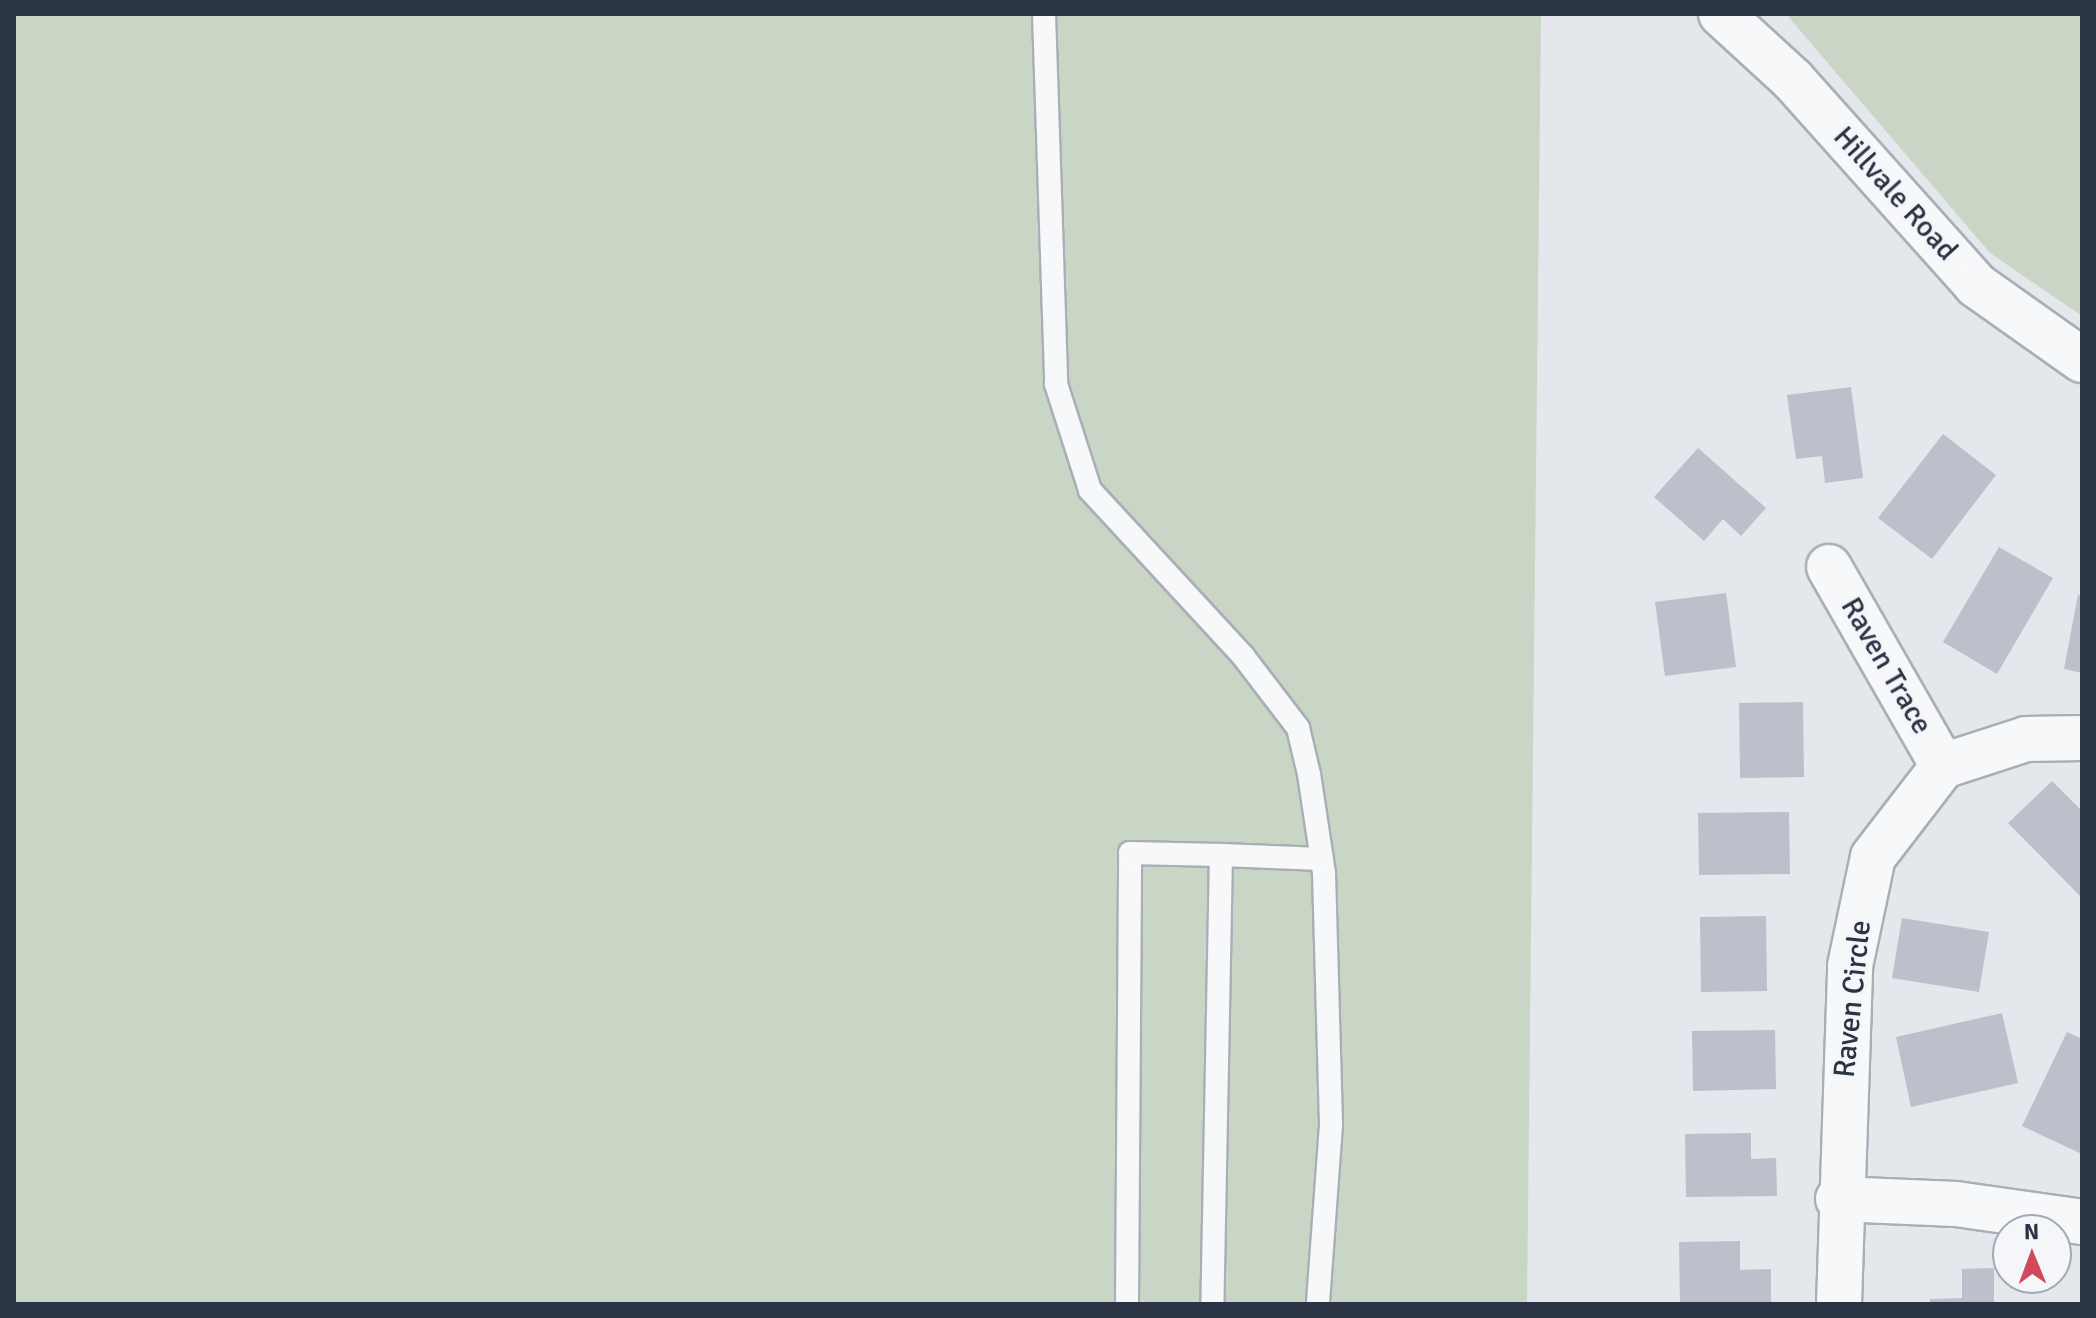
<!DOCTYPE html>
<style>
body{margin:0}
#map{position:relative;width:2096px;height:1318px;overflow:hidden;background:#e4e7ec;font-family:Signika,sans-serif}
div>[style]{position:absolute}
[style*='--x']{left:calc(var(--x)*1px);top:calc(var(--y)*1px);width:calc(var(--w)*1px);rotate:calc(var(--a)*1deg)}
.green>*{inset:0;background:#c9d6c5}
.building>*{inset:0;background:#bbc0ca}
.roads{filter:drop-shadow(2px 0 #a9aeb7) drop-shadow(-2px 0 #a9aeb7) drop-shadow(0 2px #a9aeb7) drop-shadow(0 -2px #a9aeb7)}
.lane>*{height:22px;margin:-11px;padding:0 11px;transform-origin:11px;border-radius:11px;background:#f7f8fa}
.street>*{height:44px;margin:-22px;padding:0 22px;transform-origin:22px;border-radius:22px;background:#f7f8fa}
span{translate:-50% -50%;white-space:nowrap;text-align:center;line-height:1.15;-webkit-text-stroke:7px #f4f6f9;paint-order:stroke}
.street-label{font-size:30px;color:#2b3445}
.frame{position:absolute;inset:0;border:16px solid #2b3445;pointer-events:none}
.north{position:absolute;left:1992px;top:1214px;width:80px;height:80px;box-sizing:border-box;background:#f4f6f9;border:2px solid #a4a8b1;border-radius:50%;rotate:359deg;font-size:22px;font-weight:700;line-height:32px;text-align:center;color:#2b3445}
.north::after{content:'';display:block;margin:auto;width:28px;height:36px;background:#d1495b;clip-path:polygon(50% 0,100% 100%,50% 72%,0 100%)}
</style>
<div id="map">
<div class="green">
<i style="clip-path:polygon(14px 14px,1541px 14px,1527px 1304px,14px 1304px)"></i>
<i style="clip-path:polygon(1786px 14px,2082px 14px,2082px 316px,1990px 253px)"></i>
</div>
<div class="building">
<i style="clip-path:polygon(1851px 387px,1863px 478px,1825px 483px,1822px 456px,1796px 459px,1787px 395px)"></i>
<i style="clip-path:polygon(1943px 434px,1996px 475px,1932px 559px,1878px 518px)"></i>
<i style="clip-path:polygon(1698px 448px,1766px 508px,1741px 536px,1723px 519px,1704px 541px,1654px 497px)"></i>
<i style="clip-path:polygon(1999px 547px,2053px 578px,1997px 674px,1943px 642px)"></i>
<i style="clip-path:polygon(1726px 593px,1736px 667px,1665px 676px,1655px 602px)"></i>
<i style="clip-path:polygon(2078px 595px,2082px 596px,2082px 673px,2064px 669px)"></i>
<i style="clip-path:polygon(1803px 702px,1804px 777px,1740px 778px,1739px 703px)"></i>
<i style="clip-path:polygon(2052px 781px,2082px 811px,2082px 898px,2008px 823px)"></i>
<i style="clip-path:polygon(1789px 812px,1790px 874px,1699px 875px,1698px 813px)"></i>
<i style="clip-path:polygon(1766px 916px,1767px 991px,1701px 992px,1700px 917px)"></i>
<i style="clip-path:polygon(1902px 918px,1989px 932px,1979px 992px,1892px 978px)"></i>
<i style="clip-path:polygon(2002px 1013px,2018px 1083px,1911px 1107px,1896px 1037px)"></i>
<i style="clip-path:polygon(1775px 1030px,1776px 1089px,1693px 1091px,1692px 1031px)"></i>
<i style="clip-path:polygon(2067px 1032px,2082px 1039px,2082px 1154px,2022px 1126px)"></i>
<i style="clip-path:polygon(1751px 1133px,1751px 1159px,1776px 1158px,1777px 1196px,1686px 1197px,1685px 1134px)"></i>
<i style="clip-path:polygon(1740px 1241px,1740px 1270px,1771px 1269px,1771px 1304px,1680px 1304px,1679px 1242px)"></i>
<i style="clip-path:polygon(1994px 1268px,1994px 1304px,1930px 1304px,1930px 1299px,1962px 1298px,1962px 1269px)"></i>
</div>
<div class="roads">
<div class="lane">
<i style="--x:1044;--y:14;--w:370;--a:88.1"></i>
<i style="--x:1056;--y:384;--w:111;--a:72.2"></i>
<i style="--x:1090;--y:490;--w:226;--a:47.3"></i>
<i style="--x:1243;--y:656;--w:91;--a:52.6"></i>
<i style="--x:1298;--y:728;--w:47;--a:76.6"></i>
<i style="--x:1309;--y:774;--w:100;--a:81.4"></i>
<i style="--x:1324;--y:873;--w:252;--a:88.4"></i>
<i style="--x:1331;--y:1125;--w:179;--a:94.2"></i>
<i style="--x:1221;--y:855;--w:101;--a:2.3"></i>
<i style="--x:1127;--y:1304;--w:451;--a:-89.6"></i>
<i style="--x:1130;--y:853;--w:91;--a:1.3"></i>
<i style="--x:1221;--y:855;--w:449;--a:91.1"></i>
</div>
<div class="street">
<i style="--x:1721;--y:14;--w:98;--a:42.5"></i>
<i style="--x:1793;--y:80;--w:275;--a:48.2"></i>
<i style="--x:1976;--y:285;--w:130;--a:35.3"></i>
<i style="--x:1829;--y:567;--w:229;--a:60.2"></i>
<i style="--x:1838;--y:1199;--w:118;--a:2.4"></i>
<i style="--x:1956;--y:1204;--w:127;--a:8.1"></i>
<i style="--x:1839;--y:1304;--w:338;--a:-88.1"></i>
<i style="--x:1850;--y:966;--w:111;--a:-78.1"></i>
<i style="--x:1873;--y:857;--w:115;--a:-52.4"></i>
<i style="--x:1943;--y:766;--w:87;--a:-18"></i>
<i style="--x:2026;--y:739;--w:56;--a:-1"></i>
</div>
</div>
<div class="street-label">
<span style="left:1895px;top:194px;rotate:48deg">Hillvale Road</span>
<span style="left:1886px;top:666px;rotate:60deg">Raven Trace</span>
<span style="left:1853px;top:999px;rotate:-84deg">Raven Circle</span>
</div>
<div class="frame"></div>
<div class="north">N</div>
</div>
